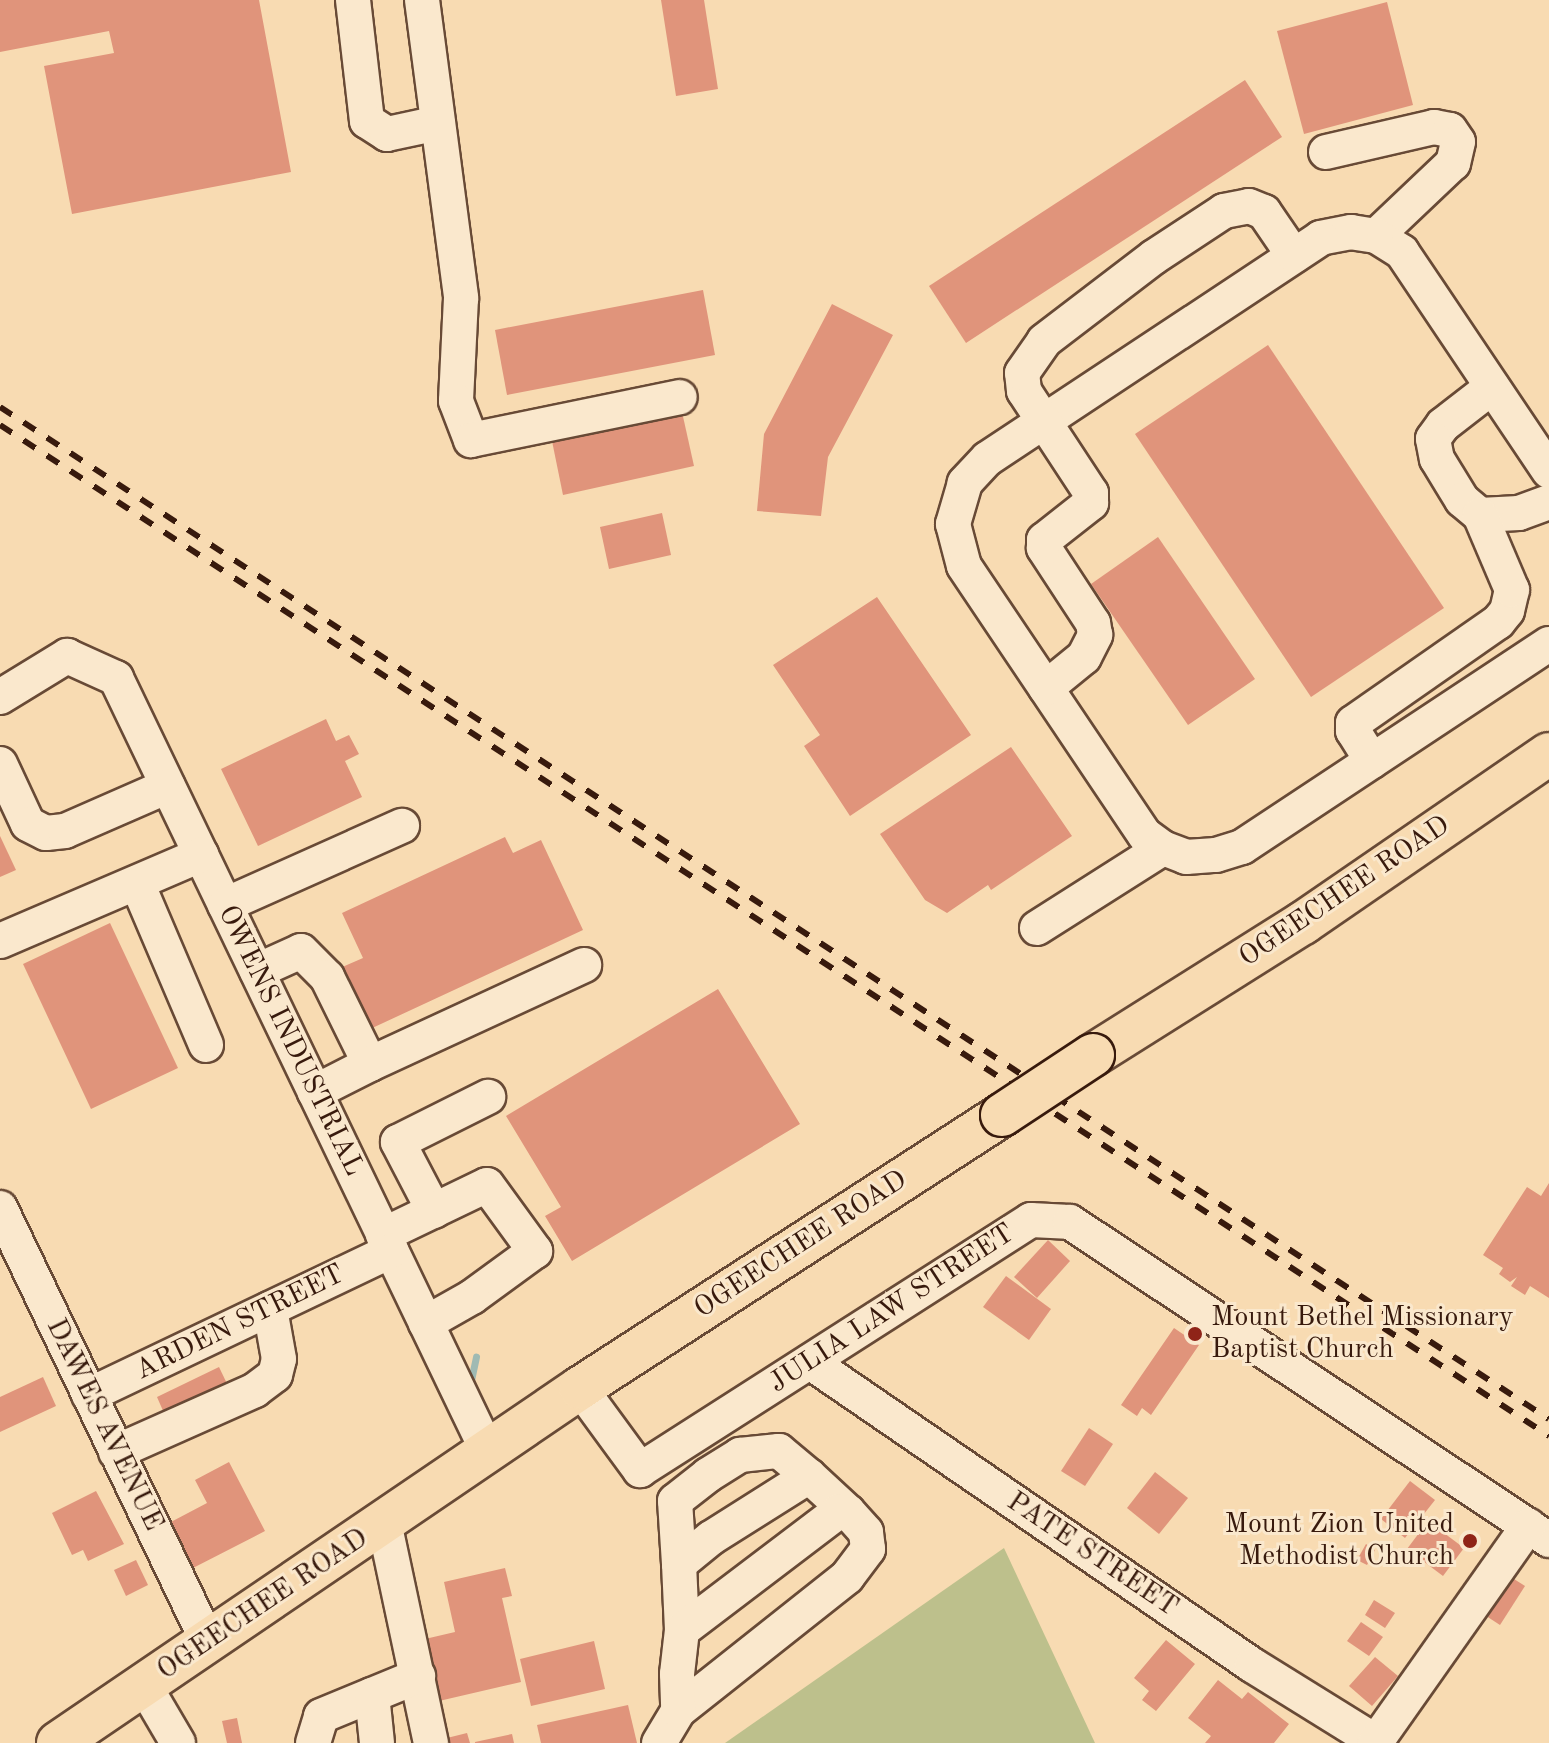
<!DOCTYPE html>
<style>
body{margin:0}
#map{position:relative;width:1549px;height:1743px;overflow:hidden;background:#f8dbb2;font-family:"Old Standard TT",serif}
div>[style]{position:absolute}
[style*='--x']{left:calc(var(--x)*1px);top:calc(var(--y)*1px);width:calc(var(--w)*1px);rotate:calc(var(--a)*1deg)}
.green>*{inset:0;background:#bdc08c}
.stream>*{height:7px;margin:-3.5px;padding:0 3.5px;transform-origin:3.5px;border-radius:3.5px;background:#9fbab3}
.building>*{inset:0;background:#e0947b}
.roads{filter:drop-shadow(2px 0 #684a36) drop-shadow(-2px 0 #684a36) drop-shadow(0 2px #684a36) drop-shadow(0 -2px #684a36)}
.minor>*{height:34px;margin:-17px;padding:0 17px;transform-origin:17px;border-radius:17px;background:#fae8cd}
.major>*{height:42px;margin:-21px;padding:0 21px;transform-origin:21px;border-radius:21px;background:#f8dbb2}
.rail>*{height:6px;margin-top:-3px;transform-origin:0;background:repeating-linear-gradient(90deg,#381a0d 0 14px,transparent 0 28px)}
.bridges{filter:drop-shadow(2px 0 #381a0d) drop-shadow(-2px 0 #381a0d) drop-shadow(0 2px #381a0d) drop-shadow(0 -2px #381a0d)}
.major-bridge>*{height:42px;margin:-21px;padding:0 21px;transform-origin:21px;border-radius:21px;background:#f8dbb2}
.dots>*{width:22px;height:22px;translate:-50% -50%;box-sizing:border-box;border:4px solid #fae8cd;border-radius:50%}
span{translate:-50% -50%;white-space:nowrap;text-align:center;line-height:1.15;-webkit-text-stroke:6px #fae8cd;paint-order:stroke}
.street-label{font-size:28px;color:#381a0d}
.poi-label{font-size:28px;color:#381a0d}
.left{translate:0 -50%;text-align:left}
.right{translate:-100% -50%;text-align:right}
</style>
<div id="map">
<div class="green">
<i style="clip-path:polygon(1004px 1548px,1095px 1743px,725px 1743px)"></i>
</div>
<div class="stream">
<i style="--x:470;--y:1385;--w:29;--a:-78"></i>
</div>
<div class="building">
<i style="clip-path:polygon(0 0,259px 0,291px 172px,72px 214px,44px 66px,114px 53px,109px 31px,0 52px)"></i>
<i style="clip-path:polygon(661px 0,704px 0,718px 89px,676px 96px)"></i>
<i style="clip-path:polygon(1387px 2px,1413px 105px,1304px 134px,1277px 31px)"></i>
<i style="clip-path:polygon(1245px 80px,1282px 137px,966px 343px,929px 286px)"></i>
<i style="clip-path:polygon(703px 290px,715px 355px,507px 395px,495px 330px)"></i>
<i style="clip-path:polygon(832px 304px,893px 335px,828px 457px,821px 516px,757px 511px,764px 434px)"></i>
<i style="clip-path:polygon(1268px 345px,1444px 608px,1311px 697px,1135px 434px)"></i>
<i style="clip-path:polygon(682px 412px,694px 466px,563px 495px,552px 441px)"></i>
<i style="clip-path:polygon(662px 513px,671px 555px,609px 569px,600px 527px)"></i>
<i style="clip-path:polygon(1158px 537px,1255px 679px,1188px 725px,1091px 584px)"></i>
<i style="clip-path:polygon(877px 597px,971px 735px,850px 816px,804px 746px,820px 735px,773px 665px)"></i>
<i style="clip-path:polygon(326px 719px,336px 741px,349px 735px,359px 754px,345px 761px,362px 797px,258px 846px,221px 769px)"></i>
<i style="clip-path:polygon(1011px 747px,1072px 836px,991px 890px,988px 885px,947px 913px,925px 900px,880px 834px)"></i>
<i style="clip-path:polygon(0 836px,16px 870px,0 877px)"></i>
<i style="clip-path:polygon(505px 837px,513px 853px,541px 840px,583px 930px,368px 1030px,340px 968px,363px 958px,342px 913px)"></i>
<i style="clip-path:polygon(110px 923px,178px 1068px,91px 1109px,23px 964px)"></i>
<i style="clip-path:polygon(718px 989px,800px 1124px,572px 1261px,545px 1216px,561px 1207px,506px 1116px)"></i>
<i style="clip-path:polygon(1549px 1183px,1549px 1298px,1530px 1286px,1525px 1295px,1511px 1286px,1517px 1277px,1510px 1282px,1499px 1274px,1503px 1268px,1483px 1255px,1527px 1187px,1541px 1196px)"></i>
<i style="clip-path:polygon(1048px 1240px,1070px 1261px,1037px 1298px,1014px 1277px)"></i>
<i style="clip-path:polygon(1006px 1276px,1051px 1309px,1029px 1340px,983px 1307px)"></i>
<i style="clip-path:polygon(1174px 1328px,1199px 1345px,1151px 1415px,1142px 1408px,1137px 1416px,1121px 1405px)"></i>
<i style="clip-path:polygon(219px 1367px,231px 1392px,168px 1422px,157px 1397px)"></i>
<i style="clip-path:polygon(43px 1377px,56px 1406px,0 1432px,0 1397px)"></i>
<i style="clip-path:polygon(1089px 1428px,1113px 1444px,1085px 1486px,1061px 1471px)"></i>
<i style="clip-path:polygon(229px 1462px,265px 1531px,193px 1568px,169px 1523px,207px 1503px,195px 1480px)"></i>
<i style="clip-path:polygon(1155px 1472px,1188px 1498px,1159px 1534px,1127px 1508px)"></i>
<i style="clip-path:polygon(1410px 1481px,1435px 1500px,1405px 1538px,1381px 1519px)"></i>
<i style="clip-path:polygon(96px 1491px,124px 1544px,88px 1561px,83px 1550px,72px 1555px,52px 1513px)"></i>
<i style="clip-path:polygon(1428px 1521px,1464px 1548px,1443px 1576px,1407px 1549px)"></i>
<i style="clip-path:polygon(1366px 1544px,1375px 1550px,1367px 1565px,1357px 1560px)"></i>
<i style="clip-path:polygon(136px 1560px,148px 1585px,126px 1596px,114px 1570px)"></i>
<i style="clip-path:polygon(505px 1568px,512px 1596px,502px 1598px,521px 1682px,439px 1701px,425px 1639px,455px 1632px,444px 1582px)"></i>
<i style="clip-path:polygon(1503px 1572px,1525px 1586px,1500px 1625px,1477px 1610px)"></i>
<i style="clip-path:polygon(1374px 1600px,1395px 1613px,1385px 1628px,1365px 1615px)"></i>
<i style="clip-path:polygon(1361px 1622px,1383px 1637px,1369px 1656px,1347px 1641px)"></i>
<i style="clip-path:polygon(1166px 1640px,1195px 1664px,1156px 1711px,1142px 1700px,1149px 1691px,1134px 1678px)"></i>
<i style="clip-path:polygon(594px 1641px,605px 1689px,531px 1706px,520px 1659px)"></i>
<i style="clip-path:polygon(1375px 1657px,1398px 1676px,1372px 1706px,1349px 1686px)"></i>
<i style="clip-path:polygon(1218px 1680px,1242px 1699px,1248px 1692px,1289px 1724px,1274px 1743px,1205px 1743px,1211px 1736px,1188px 1718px)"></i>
<i style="clip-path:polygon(628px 1705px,637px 1743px,541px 1743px,537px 1725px)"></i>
<i style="clip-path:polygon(237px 1718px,242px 1743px,227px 1743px,222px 1721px)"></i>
<i style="clip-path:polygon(467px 1733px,470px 1743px,448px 1743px,447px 1738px)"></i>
<i style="clip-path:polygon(512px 1734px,514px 1743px,475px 1743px,475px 1742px)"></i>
</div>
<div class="roads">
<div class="minor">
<i style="--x:353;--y:0;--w:122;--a:83.4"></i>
<i style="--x:367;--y:121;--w:24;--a:33"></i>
<i style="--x:387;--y:134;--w:52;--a:-12.2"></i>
<i style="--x:422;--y:0;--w:301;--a:82.5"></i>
<i style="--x:461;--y:298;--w:103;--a:92.8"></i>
<i style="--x:456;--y:401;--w:42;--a:69"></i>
<i style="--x:471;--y:440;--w:213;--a:-11.6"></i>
<i style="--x:1326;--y:152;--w:111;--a:-13"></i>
<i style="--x:1434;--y:127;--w:16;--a:11"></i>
<i style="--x:1450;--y:130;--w:14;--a:56"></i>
<i style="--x:1458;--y:142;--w:22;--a:103"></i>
<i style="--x:1453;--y:163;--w:106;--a:136.5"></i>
<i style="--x:1492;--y:387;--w:62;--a:142.2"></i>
<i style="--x:1443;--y:425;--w:17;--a:126"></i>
<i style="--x:1433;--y:439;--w:20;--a:79"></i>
<i style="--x:1437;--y:459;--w:48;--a:58.6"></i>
<i style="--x:1462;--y:500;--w:23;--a:40"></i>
<i style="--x:1480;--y:515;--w:39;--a:-3"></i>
<i style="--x:1519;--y:513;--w:32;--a:-20"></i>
<i style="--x:1549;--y:471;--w:264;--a:-123.9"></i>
<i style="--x:1402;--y:252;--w:31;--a:-148"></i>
<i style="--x:1376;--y:236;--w:25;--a:-171"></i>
<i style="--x:1351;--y:232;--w:31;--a:169"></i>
<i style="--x:1321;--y:238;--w:400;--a:146.5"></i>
<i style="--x:987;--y:459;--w:33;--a:133"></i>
<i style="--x:965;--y:483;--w:43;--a:106.3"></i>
<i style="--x:953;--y:524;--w:43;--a:75.3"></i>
<i style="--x:964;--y:566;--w:324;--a:56.1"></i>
<i style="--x:1145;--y:835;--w:22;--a:36"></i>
<i style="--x:1163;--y:848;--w:25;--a:21"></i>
<i style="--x:1186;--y:857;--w:30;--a:-4"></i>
<i style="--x:1216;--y:855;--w:27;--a:-17"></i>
<i style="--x:1242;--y:847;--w:368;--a:-33.5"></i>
<i style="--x:1046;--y:688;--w:49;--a:-39.2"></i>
<i style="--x:1084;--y:657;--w:25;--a:-63"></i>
<i style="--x:1095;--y:635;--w:12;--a:-99"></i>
<i style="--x:1093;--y:623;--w:90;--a:-123.2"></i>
<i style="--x:1044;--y:548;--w:8;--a:-90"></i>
<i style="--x:1044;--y:540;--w:60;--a:-38.2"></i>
<i style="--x:1091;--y:503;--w:10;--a:-90"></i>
<i style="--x:1091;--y:493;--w:122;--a:-123.3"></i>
<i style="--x:1024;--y:391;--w:18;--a:-96"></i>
<i style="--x:1022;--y:373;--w:39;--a:-55"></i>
<i style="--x:1044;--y:341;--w:138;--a:-37.4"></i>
<i style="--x:1154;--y:257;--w:84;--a:-33.3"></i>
<i style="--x:1224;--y:211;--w:25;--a:-11"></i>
<i style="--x:1249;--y:206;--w:16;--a:22"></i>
<i style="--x:1264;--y:212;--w:53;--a:55.7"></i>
<i style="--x:0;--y:697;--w:79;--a:-31.5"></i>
<i style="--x:67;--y:656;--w:54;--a:24.2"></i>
<i style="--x:116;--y:678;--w:859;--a:64.33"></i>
<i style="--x:1372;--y:761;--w:36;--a:-122"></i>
<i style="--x:1353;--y:731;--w:8;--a:-90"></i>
<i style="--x:1353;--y:723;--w:177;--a:-34.9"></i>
<i style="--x:1498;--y:622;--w:14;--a:-51"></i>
<i style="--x:1507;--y:611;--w:22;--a:-77"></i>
<i style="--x:1512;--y:590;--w:82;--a:-113.1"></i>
<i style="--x:0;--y:764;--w:66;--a:65"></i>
<i style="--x:28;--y:824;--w:20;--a:27"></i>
<i style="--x:46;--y:833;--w:19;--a:-6"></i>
<i style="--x:65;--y:831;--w:112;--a:-23.6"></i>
<i style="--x:137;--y:883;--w:176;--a:66.9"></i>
<i style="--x:225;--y:905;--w:194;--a:-24.1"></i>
<i style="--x:1037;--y:928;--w:149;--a:-32.4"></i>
<i style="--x:0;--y:941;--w:219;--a:-23.2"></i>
<i style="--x:257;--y:971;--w:48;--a:-24.4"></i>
<i style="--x:301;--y:951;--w:37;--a:45"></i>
<i style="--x:327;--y:977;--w:97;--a:63.7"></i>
<i style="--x:370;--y:1064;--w:62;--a:153"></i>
<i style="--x:370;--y:1064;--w:236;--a:-24.8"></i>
<i style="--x:0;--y:1208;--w:481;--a:64.4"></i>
<i style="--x:434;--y:1211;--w:78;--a:-117.6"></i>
<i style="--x:398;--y:1142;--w:101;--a:-26.6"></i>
<i style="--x:383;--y:1235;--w:115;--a:-25.7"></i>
<i style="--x:487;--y:1185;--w:82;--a:54"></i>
<i style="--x:535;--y:1251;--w:78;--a:143.9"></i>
<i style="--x:472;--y:1297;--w:53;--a:150.5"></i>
<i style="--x:810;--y:1362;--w:536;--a:34.43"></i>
<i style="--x:1252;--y:1665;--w:148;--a:31.8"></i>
<i style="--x:580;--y:1388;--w:102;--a:53.8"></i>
<i style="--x:640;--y:1470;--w:464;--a:-32.6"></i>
<i style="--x:1031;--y:1220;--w:39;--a:3"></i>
<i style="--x:1070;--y:1222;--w:575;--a:33.58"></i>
<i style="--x:89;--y:1395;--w:335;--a:-25.5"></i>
<i style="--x:116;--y:1452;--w:152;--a:-24"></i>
<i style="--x:255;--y:1390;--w:25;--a:-37"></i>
<i style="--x:275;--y:1375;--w:16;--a:-76"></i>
<i style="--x:279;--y:1359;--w:51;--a:-100.2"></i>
<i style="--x:384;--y:1522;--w:226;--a:78"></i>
<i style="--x:679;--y:1564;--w:63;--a:-93.6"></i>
<i style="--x:675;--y:1501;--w:42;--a:-38.2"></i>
<i style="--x:708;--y:1475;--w:38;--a:-32"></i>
<i style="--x:740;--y:1455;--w:39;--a:-6"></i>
<i style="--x:779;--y:1451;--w:39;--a:40"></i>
<i style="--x:682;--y:1630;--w:66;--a:-92.6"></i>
<i style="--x:679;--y:1564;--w:41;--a:-39.1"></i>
<i style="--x:711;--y:1538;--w:116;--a:-32.3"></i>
<i style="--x:809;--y:1476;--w:53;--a:42.7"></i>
<i style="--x:144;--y:1685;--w:67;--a:59.6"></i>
<i style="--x:313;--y:1743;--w:28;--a:-73"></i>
<i style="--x:321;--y:1716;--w:55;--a:-22.4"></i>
<i style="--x:377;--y:1743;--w:48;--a:-95.9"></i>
<i style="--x:372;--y:1695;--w:50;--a:-22.4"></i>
<i style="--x:659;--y:1743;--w:37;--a:-59"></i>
<i style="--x:678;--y:1711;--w:216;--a:-38.4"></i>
<i style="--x:847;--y:1577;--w:35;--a:-53"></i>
<i style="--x:868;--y:1549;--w:17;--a:-97"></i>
<i style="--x:866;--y:1532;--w:27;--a:-132"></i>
<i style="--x:848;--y:1512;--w:9;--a:-174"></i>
<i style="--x:839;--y:1511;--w:197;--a:142.8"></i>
<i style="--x:682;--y:1630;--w:44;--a:96.5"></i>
<i style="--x:677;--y:1674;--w:37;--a:88"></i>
<i style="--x:1375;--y:1743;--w:266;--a:-54.8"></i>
</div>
<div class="major">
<i style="--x:1093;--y:1055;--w:248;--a:-32.2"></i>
<i style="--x:1303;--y:923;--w:298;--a:-34.5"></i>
<i style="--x:58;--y:1743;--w:631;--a:-34.22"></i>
<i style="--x:580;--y:1388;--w:503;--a:-32.9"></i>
</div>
</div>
<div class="rail">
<i style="--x:0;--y:407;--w:1850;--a:33.16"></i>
<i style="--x:0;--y:425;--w:1850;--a:33.13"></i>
</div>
<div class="bridges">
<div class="major-bridge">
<i style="--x:1002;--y:1115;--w:109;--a:-33.4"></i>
</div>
</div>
<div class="dots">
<i style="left:1195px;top:1334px;background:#8f2418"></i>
<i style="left:1470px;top:1541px;background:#8f2418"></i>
</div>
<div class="street-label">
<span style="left:1345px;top:892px;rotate:-34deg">OGEECHEE ROAD</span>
<span style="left:290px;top:1041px;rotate:64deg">OWENS INDUSTRIAL</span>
<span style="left:801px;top:1245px;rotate:-33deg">OGEECHEE ROAD</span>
<span style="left:892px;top:1309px;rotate:-33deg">JULIA LAW STREET</span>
<span style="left:240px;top:1323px;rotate:-26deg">ARDEN STREET</span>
<span style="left:104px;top:1425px;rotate:64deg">DAWES AVENUE</span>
<span style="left:1092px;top:1555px;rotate:34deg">PATE STREET</span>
<span style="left:263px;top:1605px;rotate:-34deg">OGEECHEE ROAD</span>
</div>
<div class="poi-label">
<span class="left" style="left:1211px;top:1334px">Mount Bethel Missionary<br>Baptist Church</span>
<span class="right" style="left:1454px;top:1541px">Mount Zion United<br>Methodist Church</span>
</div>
</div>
